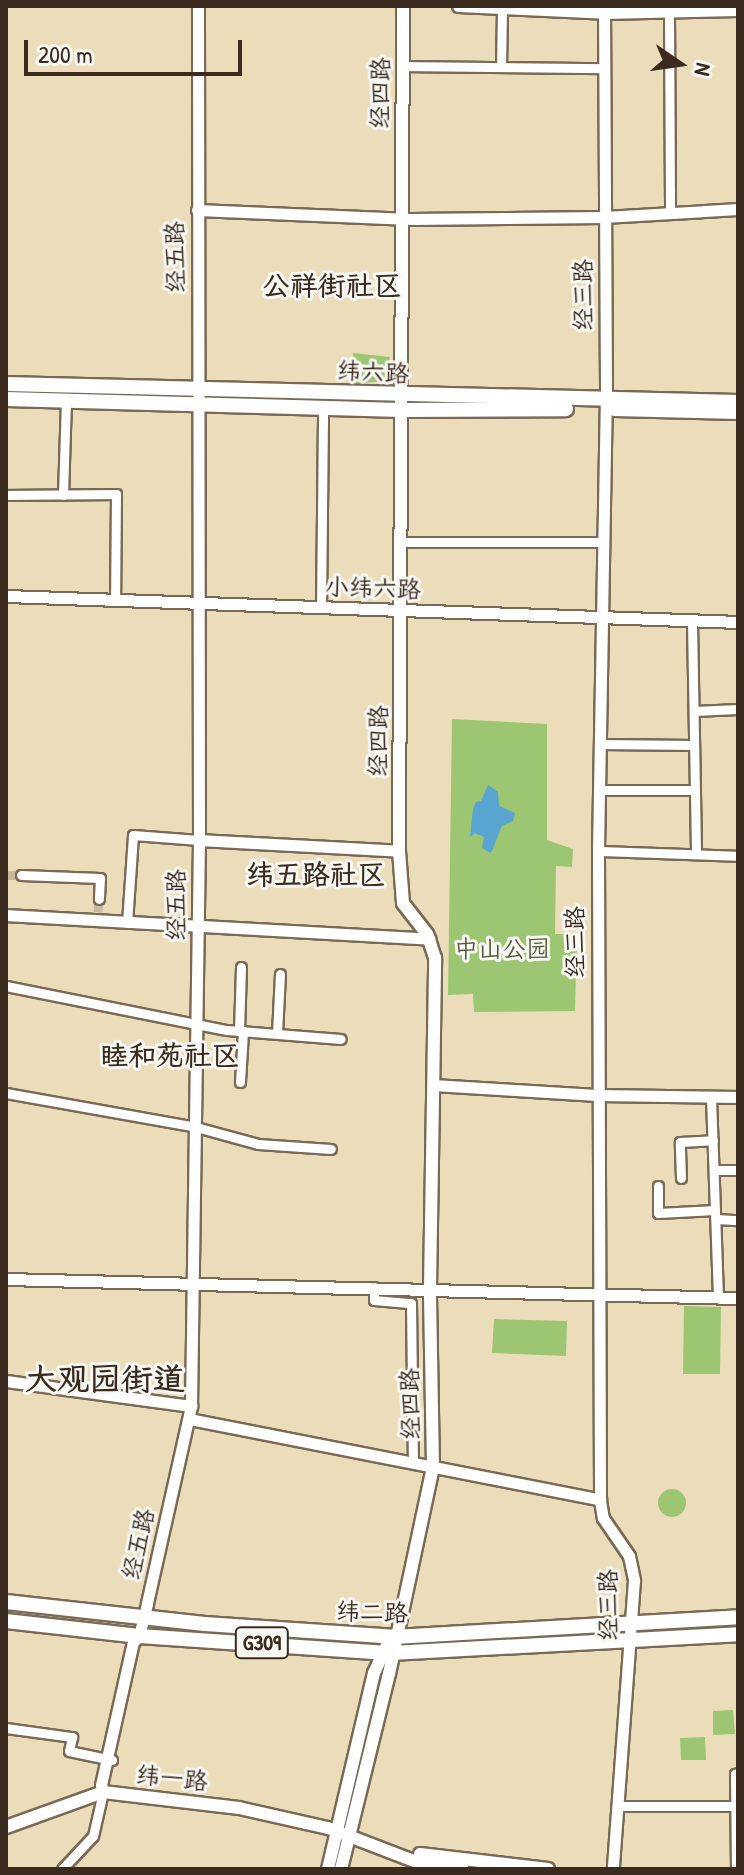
<!DOCTYPE html>
<meta charset="utf-8">
<style>
body{margin:0}
#map{position:relative;width:744px;height:1875px;overflow:hidden;background:#ecddba;font-family:"Patrick Hand","LXGW WenKai TC",sans-serif}
div>[style]{position:absolute}
[style*='--x']{left:calc(var(--x)*1px);top:calc(var(--y)*1px);width:calc(var(--w)*1px);rotate:calc(var(--a)*1deg)}
.green>*{inset:0;background:#9cc672}
.round{border-radius:50%}
.water>*{inset:0;background:#58a5d1}
.minor-tunnel>*{height:9px;margin-top:-4.5px;transform-origin:0;background:repeating-linear-gradient(90deg,#c9b99b 0 9px,transparent 0 13.5px)}
.roads{filter:drop-shadow(2px 0 #796955) drop-shadow(-2px 0 #796955) drop-shadow(0 2px #796955) drop-shadow(0 -2px #796955)}
.minor>*{height:9px;margin:-4.5px;padding:0 4.5px;transform-origin:4.5px;border-radius:4.5px;background:#fff}
.tertiary>*{height:11px;margin:-5.5px;padding:0 5.5px;transform-origin:5.5px;border-radius:5.5px;background:#fff}
.secondary>*{height:12px;margin:-6px;padding:0 6px;transform-origin:6px;border-radius:6px;background:#fff}
.primary>*{height:14px;margin:-7px;padding:0 7px;transform-origin:7px;border-radius:7px;background:#fff}
.trunk>*{height:14px;margin:-7px;padding:0 7px;transform-origin:7px;border-radius:7px;background:#fff}
span{translate:-50% -50%;white-space:nowrap;text-align:center;line-height:1.15;-webkit-text-stroke:6px #f6f6f2;paint-order:stroke}
.shield-label span{padding:2px 6px;background:#f6f6f2;border:2px solid;border-radius:6px;-webkit-text-stroke-width:0}
.shield-label{font-size:22px;color:#3b2a1e;font-weight:700}
.street-label{font-size:24px;color:#3b2a1e}
.park-label{font-size:24px;color:#585937}
.quarter-label{font-size:28px;color:#3b2a1e;font-weight:700}
.district-label{font-size:32px;color:#3b2a1e;font-weight:700}
.frame{position:absolute;inset:0;border:8px solid #3b2a1e;pointer-events:none}
.north{position:absolute;left:640px;top:24px;width:80px;height:80px;-webkit-text-stroke:6px #f6f6f2;paint-order:stroke;rotate:103deg;font-size:22px;font-weight:700;line-height:32px;text-align:center;color:#3b2a1e}
.north::after{content:'';display:block;margin:auto;width:28px;height:36px;background:#3b2a1e;clip-path:polygon(50% 0,100% 100%,50% 72%,0 100%)}
.scale{position:absolute;left:24px;top:40px;width:218px;height:36px;box-sizing:border-box;border:4px solid #3b2a1e;border-top:0;padding-left:10px;font-size:24px;line-height:28px;white-space:nowrap;color:#3b2a1e;-webkit-text-stroke:6px #f6f6f2;paint-order:stroke}
</style>
<div id="map">
<div class="green">
<i style="clip-path:polygon(353px 353px,390px 357px,385px 381px,353px 384px)"></i>
<i style="clip-path:polygon(452px 719px,547px 724px,547px 840px,573px 849px,572px 867px,556px 866px,555px 934px,577px 934px,575px 1011px,474px 1012px,473px 994px,448px 995px)"></i>
<i style="clip-path:polygon(684px 1306px,721px 1307px,720px 1374px,683px 1374px)"></i>
<i style="clip-path:polygon(494px 1319px,567px 1321px,566px 1356px,492px 1353px)"></i>
<i class="round" style="left:658px;top:1489px;width:28px;height:28px"></i>
<i style="clip-path:polygon(733px 1710px,735px 1734px,713px 1735px,713px 1711px)"></i>
<i style="clip-path:polygon(705px 1737px,706px 1760px,681px 1760px,680px 1738px)"></i>
</div>
<div class="water">
<i style="clip-path:polygon(488px 785px,498px 792px,499px 806px,515px 813px,513px 821px,502px 826px,491px 853px,482px 848px,484px 837px,475px 833px,470px 837px,473px 809px,476px 802px,481px 801px)"></i>
</div>
<div class="minor-tunnel">
<i style="--x:6;--y:875;--w:15;--a:0"></i>
<i style="--x:98;--y:912;--w:13;--a:-86"></i>
</div>
<div class="roads">
<div class="minor">
<i style="--x:669;--y:12;--w:201;--a:89.7"></i>
<i style="--x:402;--y:66;--w:202;--a:0.6"></i>
<i style="--x:501;--y:67;--w:59;--a:-89"></i>
<i style="--x:6;--y:495;--w:110;--a:-0.5"></i>
<i style="--x:116;--y:494;--w:106;--a:90.5"></i>
<i style="--x:63;--y:495;--w:96;--a:-88.2"></i>
<i style="--x:402;--y:542;--w:201;--a:0"></i>
<i style="--x:321;--y:608;--w:203;--a:-89.4"></i>
<i style="--x:692;--y:621;--w:233;--a:89"></i>
<i style="--x:694;--y:711;--w:44;--a:-2.6"></i>
<i style="--x:600;--y:744;--w:94;--a:0.6"></i>
<i style="--x:599;--y:790;--w:96;--a:0"></i>
<i style="--x:598;--y:851;--w:140;--a:2"></i>
<i style="--x:21;--y:875;--w:79;--a:2.2"></i>
<i style="--x:100;--y:878;--w:21;--a:93"></i>
<i style="--x:127;--y:923;--w:88;--a:-86.1"></i>
<i style="--x:133;--y:835;--w:66;--a:4.3"></i>
<i style="--x:6;--y:986;--w:225;--a:11.3"></i>
<i style="--x:227;--y:1030;--w:114;--a:4.5"></i>
<i style="--x:239;--y:1031;--w:64;--a:-88.2"></i>
<i style="--x:277;--y:1033;--w:59;--a:-87.1"></i>
<i style="--x:240;--y:1082;--w:51;--a:-86.6"></i>
<i style="--x:6;--y:1093;--w:193;--a:10.1"></i>
<i style="--x:196;--y:1127;--w:64;--a:15.3"></i>
<i style="--x:258;--y:1144;--w:73;--a:3.9"></i>
<i style="--x:711;--y:1097;--w:201;--a:88"></i>
<i style="--x:714;--y:1170;--w:24;--a:0"></i>
<i style="--x:681;--y:1178;--w:36;--a:-92"></i>
<i style="--x:680;--y:1142;--w:33;--a:-3"></i>
<i style="--x:658;--y:1186;--w:27;--a:90"></i>
<i style="--x:658;--y:1213;--w:57;--a:-3"></i>
<i style="--x:716;--y:1219;--w:22;--a:3"></i>
<i style="--x:374;--y:1287;--w:13;--a:90"></i>
<i style="--x:374;--y:1300;--w:37;--a:5"></i>
<i style="--x:411;--y:1303;--w:159;--a:89.3"></i>
<i style="--x:6;--y:1728;--w:67;--a:7.8"></i>
<i style="--x:72;--y:1737;--w:14;--a:102"></i>
<i style="--x:69;--y:1751;--w:44;--a:11.8"></i>
<i style="--x:619;--y:1806;--w:115;--a:0"></i>
<i style="--x:62;--y:1869;--w:45;--a:-46.8"></i>
<i style="--x:93;--y:1836;--w:45;--a:-77.2"></i>
<i style="--x:736;--y:1869;--w:95;--a:-90.6"></i>
<i style="--x:735;--y:1774;--w:3;--a:-18"></i>
</div>
<div class="tertiary">
<i style="--x:458;--y:6;--w:146;--a:2.7"></i>
<i style="--x:604;--y:13;--w:134;--a:-1.3"></i>
<i style="--x:604;--y:6;--w:386;--a:89.7"></i>
<i style="--x:606;--y:392;--w:459;--a:91"></i>
<i style="--x:598;--y:851;--w:649;--a:89.82"></i>
<i style="--x:600;--y:1500;--w:18;--a:81"></i>
<i style="--x:603;--y:1518;--w:46;--a:55.6"></i>
<i style="--x:629;--y:1556;--w:25;--a:78"></i>
<i style="--x:634;--y:1580;--w:290;--a:94.2"></i>
<i style="--x:197;--y:210;--w:213;--a:2.4"></i>
<i style="--x:410;--y:219;--w:194;--a:-0.6"></i>
<i style="--x:604;--y:217;--w:134;--a:-3.4"></i>
<i style="--x:6;--y:596;--w:732;--a:2.03"></i>
<i style="--x:199;--y:840;--w:200;--a:3.1"></i>
<i style="--x:6;--y:915;--w:424;--a:3.2"></i>
<i style="--x:433;--y:1085;--w:164;--a:3.5"></i>
<i style="--x:597;--y:1095;--w:141;--a:0.8"></i>
<i style="--x:6;--y:1279;--w:732;--a:1.49"></i>
<i style="--x:6;--y:1381;--w:187;--a:7.7"></i>
<i style="--x:189;--y:1419;--w:419;--a:11.1"></i>
<i style="--x:103;--y:1792;--w:7;--a:-106"></i>
<i style="--x:101;--y:1785;--w:147;--a:-77.4"></i>
<i style="--x:133;--y:1642;--w:8;--a:-45"></i>
<i style="--x:139;--y:1636;--w:34;--a:-76"></i>
<i style="--x:147;--y:1603;--w:202;--a:-77.4"></i>
<i style="--x:191;--y:1406;--w:566;--a:-89.19"></i>
<i style="--x:199;--y:840;--w:834;--a:-90.07"></i>
</div>
<div class="secondary">
<i style="--x:6;--y:1827;--w:103;--a:-19.8"></i>
<i style="--x:103;--y:1792;--w:137;--a:6.7"></i>
<i style="--x:239;--y:1808;--w:91;--a:12.7"></i>
<i style="--x:328;--y:1828;--w:97;--a:21"></i>
<i style="--x:419;--y:1863;--w:44;--a:7.8"></i>
<i style="--x:420;--y:1854;--w:129;--a:6.7"></i>
<i style="--x:328;--y:1869;--w:201;--a:-76.8"></i>
<i style="--x:374;--y:1673;--w:29;--a:-65"></i>
<i style="--x:341;--y:1869;--w:201;--a:-76.2"></i>
<i style="--x:389;--y:1674;--w:212;--a:-78"></i>
<i style="--x:433;--y:1467;--w:179;--a:-91"></i>
<i style="--x:430;--y:1288;--w:330;--a:-89.1"></i>
<i style="--x:435;--y:958;--w:25;--a:-108"></i>
<i style="--x:427;--y:934;--w:39;--a:-128"></i>
<i style="--x:403;--y:903;--w:52;--a:-94.4"></i>
<i style="--x:399;--y:851;--w:845;--a:-89.73"></i>
</div>
<div class="primary">
<i style="--x:6;--y:384;--w:732;--a:1.41"></i>
<i style="--x:6;--y:399;--w:395;--a:1.6"></i>
<i style="--x:401;--y:410;--w:165;--a:-0.3"></i>
<i style="--x:614;--y:409;--w:124;--a:1.4"></i>
</div>
<div class="trunk">
<i style="--x:6;--y:1602;--w:200;--a:6.3"></i>
<i style="--x:205;--y:1624;--w:189;--a:3.9"></i>
<i style="--x:394;--y:1637;--w:345;--a:-3.3"></i>
<i style="--x:6;--y:1621;--w:134;--a:6.4"></i>
<i style="--x:139;--y:1636;--w:253;--a:3.9"></i>
<i style="--x:391;--y:1653;--w:348;--a:-3.1"></i>
</div>
</div>
<div class="shield-label">
<span style="left:262px;top:1643px">G309</span>
</div>
<div class="street-label">
<span style="left:380px;top:93px;rotate:-89deg">经四路</span>
<span style="left:175px;top:257px;rotate:-91deg">经五路</span>
<span style="left:583px;top:295px;rotate:-90deg">经三路</span>
<span style="left:373px;top:372px;rotate:3deg">纬六路</span>
<span style="left:373px;top:588px;rotate:2deg">小纬六路</span>
<span style="left:378px;top:741px;rotate:-89deg">经四路</span>
<span style="left:176px;top:905px;rotate:-90deg">经五路</span>
<span style="left:575px;top:942px;rotate:-90deg">经三路</span>
<span style="left:410px;top:1404px;rotate:-91deg">经四路</span>
<span style="left:138px;top:1544px;rotate:-77deg">经五路</span>
<span style="left:608px;top:1605px;rotate:-90deg">经三路</span>
<span style="left:372px;top:1612px;rotate:2deg">纬二路</span>
<span style="left:172px;top:1778px;rotate:6deg">纬一路</span>
</div>
<div class="park-label">
<span style="left:502px;top:949px">中山公园</span>
</div>
<div class="quarter-label">
<span style="left:332px;top:285px">公祥街社区</span>
<span style="left:316px;top:874px">纬五路社区</span>
<span style="left:170px;top:1055px">睦和苑社区</span>
</div>
<div class="district-label">
<span style="left:105px;top:1379px">大观园街道</span>
</div>
<div class="frame"></div>
<div class="north">N</div>
<div class="scale">200 m</div>
</div>
